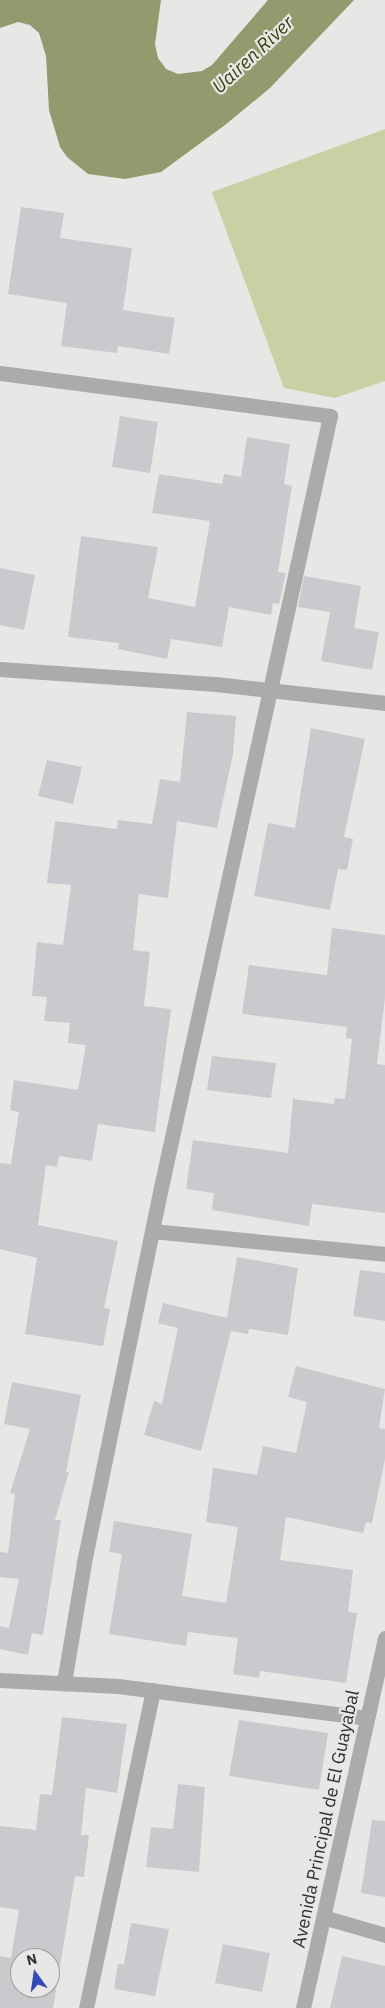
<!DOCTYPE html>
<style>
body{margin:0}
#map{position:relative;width:385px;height:2008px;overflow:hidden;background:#e7e8e5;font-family:"IBM Plex Sans",sans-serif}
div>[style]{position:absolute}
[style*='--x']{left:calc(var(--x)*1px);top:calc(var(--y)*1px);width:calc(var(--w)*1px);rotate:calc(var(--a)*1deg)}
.green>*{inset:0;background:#c9d1a4}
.water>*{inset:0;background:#929a6e}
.building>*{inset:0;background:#c9cacd}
.minor>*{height:15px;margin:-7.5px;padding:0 7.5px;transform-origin:7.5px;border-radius:7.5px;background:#ababaa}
span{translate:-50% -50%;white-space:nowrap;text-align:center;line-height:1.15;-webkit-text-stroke:4.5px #e7e8e5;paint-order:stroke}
.street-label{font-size:18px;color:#313130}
.water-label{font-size:19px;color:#3a400a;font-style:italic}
.north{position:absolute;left:10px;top:1948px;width:50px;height:50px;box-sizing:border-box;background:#e7e8e5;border:1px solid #9e9f9d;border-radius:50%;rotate:346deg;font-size:14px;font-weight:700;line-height:20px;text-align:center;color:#313130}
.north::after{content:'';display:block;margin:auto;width:18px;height:22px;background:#3448ba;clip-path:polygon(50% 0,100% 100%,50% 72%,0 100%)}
</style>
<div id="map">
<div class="green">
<i style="clip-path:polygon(385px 129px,385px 381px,335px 398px,284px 388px,212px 192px)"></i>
</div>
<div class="water">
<i style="clip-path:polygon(0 0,161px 0,155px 44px,158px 58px,166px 69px,178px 74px,202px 71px,212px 65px,268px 0,354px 0,270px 88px,225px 125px,161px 172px,125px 179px,88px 174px,67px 157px,60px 147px,49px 110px,46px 56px,39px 33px,30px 25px,18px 22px,0 28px)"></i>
</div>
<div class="building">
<i style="clip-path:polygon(21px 207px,64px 213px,60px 238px,132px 248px,123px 310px,175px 318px,169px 354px,118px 346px,117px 353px,61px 346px,67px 303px,8px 294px)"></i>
<i style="clip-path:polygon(120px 416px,158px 422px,150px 473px,112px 467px)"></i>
<i style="clip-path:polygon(247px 437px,290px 444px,284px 484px,292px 486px,278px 572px,286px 573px,279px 604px,273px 603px,271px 615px,229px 607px,222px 647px,171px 639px,167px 659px,118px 649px,119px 643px,68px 637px,81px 536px,158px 547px,148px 598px,195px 607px,210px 521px,152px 513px,159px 474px,222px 484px,224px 474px,241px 477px)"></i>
<i style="clip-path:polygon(0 568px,35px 575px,24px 630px,0 625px)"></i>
<i style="clip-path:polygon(304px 576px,361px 586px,354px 628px,379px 632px,372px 670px,321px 661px,330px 612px,298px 607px)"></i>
<i style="clip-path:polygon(187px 712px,236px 716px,233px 754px,217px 828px,177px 821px,168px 898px,139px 894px,133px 950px,150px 952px,144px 1006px,171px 1009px,155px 1132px,98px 1124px,92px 1161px,59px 1156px,57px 1167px,46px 1165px,38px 1225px,118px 1241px,104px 1308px,110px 1309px,103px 1346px,25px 1334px,37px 1258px,0 1249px,0 1163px,11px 1164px,19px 1112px,10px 1110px,14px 1080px,78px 1090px,86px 1045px,68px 1043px,70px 1023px,44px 1021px,47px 997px,32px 996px,37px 942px,63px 945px,71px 885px,47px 883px,55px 821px,117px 829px,118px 820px,152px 824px,160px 779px,180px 782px)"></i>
<i style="clip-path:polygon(311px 728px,365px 739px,344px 837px,353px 839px,347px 870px,338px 869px,330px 910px,254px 896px,268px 823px,295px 828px)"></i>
<i style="clip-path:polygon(47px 760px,82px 767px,73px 804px,38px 796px)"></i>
<i style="clip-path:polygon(332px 928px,385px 935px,385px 998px,377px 1064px,385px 1065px,385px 1213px,312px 1204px,309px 1226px,212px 1210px,214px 1193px,186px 1189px,193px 1140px,288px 1153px,293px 1099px,334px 1104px,335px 1098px,345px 1099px,352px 1039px,346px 1038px,347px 1027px,242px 1014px,249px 965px,327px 975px)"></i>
<i style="clip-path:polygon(212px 1056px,276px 1063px,271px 1098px,207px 1090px)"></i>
<i style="clip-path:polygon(237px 1257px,298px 1268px,288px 1335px,249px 1329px,248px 1334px,231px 1331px,201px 1451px,144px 1435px,154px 1401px,162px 1404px,178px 1328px,158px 1323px,163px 1303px,227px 1318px)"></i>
<i style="clip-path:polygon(360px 1270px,385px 1273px,385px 1321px,353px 1316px)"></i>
<i style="clip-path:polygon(296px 1366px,385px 1389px,379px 1428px,385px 1429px,385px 1459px,372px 1523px,366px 1522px,363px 1533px,286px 1517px,280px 1560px,353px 1570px,348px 1612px,357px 1613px,346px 1683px,260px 1671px,259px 1678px,233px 1674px,238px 1638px,188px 1632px,186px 1646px,109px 1634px,122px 1554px,109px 1552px,114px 1521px,192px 1534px,182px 1596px,226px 1603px,238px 1527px,206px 1522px,213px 1468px,257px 1475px,263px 1446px,296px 1453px,307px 1402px,288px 1397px)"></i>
<i style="clip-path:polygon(12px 1382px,81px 1395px,66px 1472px,69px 1472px,55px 1520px,61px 1520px,43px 1635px,32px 1633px,28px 1655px,0 1649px,0 1626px,9px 1628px,19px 1579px,0 1577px,0 1552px,8px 1553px,15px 1494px,10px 1493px,30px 1429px,4px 1424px)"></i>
<i style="clip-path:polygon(evenodd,62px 1717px,127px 1724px,117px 1793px,86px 1788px,81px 1835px,89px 1835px,84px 1877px,75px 1876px,53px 2008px,0 2008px,0 1956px,11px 1958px,19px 1910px,0 1907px,0 1826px,36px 1830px,40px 1794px,52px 1795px,62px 1717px,20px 1958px,50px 1958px,50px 1988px,20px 1988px,20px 1958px)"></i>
<i style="clip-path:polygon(239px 1720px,328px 1733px,319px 1790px,229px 1776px)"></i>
<i style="clip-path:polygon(178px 1784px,205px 1787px,199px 1872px,146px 1867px,151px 1827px,173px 1829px)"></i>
<i style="clip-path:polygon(372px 1820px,385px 1821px,385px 1897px,361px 1893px)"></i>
<i style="clip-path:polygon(131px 1923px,169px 1929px,155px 1996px,114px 1989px,118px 1964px,124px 1964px)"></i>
<i style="clip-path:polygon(223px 1944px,270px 1953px,262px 1992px,215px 1983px)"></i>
<i style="clip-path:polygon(342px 1956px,385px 1966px,385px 2008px,330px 2008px)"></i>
</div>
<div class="minor">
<i style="--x:0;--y:373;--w:333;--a:7.4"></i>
<i style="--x:330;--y:416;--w:789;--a:102.36"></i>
<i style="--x:161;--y:1187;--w:384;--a:101.6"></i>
<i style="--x:84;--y:1563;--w:122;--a:99.5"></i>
<i style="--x:0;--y:669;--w:217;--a:4"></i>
<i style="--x:216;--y:684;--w:170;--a:6.4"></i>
<i style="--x:152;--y:1231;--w:234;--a:5.6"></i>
<i style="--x:0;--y:1680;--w:118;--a:2.9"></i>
<i style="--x:118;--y:1686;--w:251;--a:7.3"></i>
<i style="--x:323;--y:1917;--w:65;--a:16.2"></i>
<i style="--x:86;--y:2008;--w:325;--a:-78.1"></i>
<i style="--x:303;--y:2008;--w:379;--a:-77.5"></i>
</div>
<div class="street-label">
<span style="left:326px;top:1819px;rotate:-78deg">Avenida Principal de El Guayabal</span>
</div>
<div class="water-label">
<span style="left:253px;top:55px;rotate:-43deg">Uairen River</span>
</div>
<div class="north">N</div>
</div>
